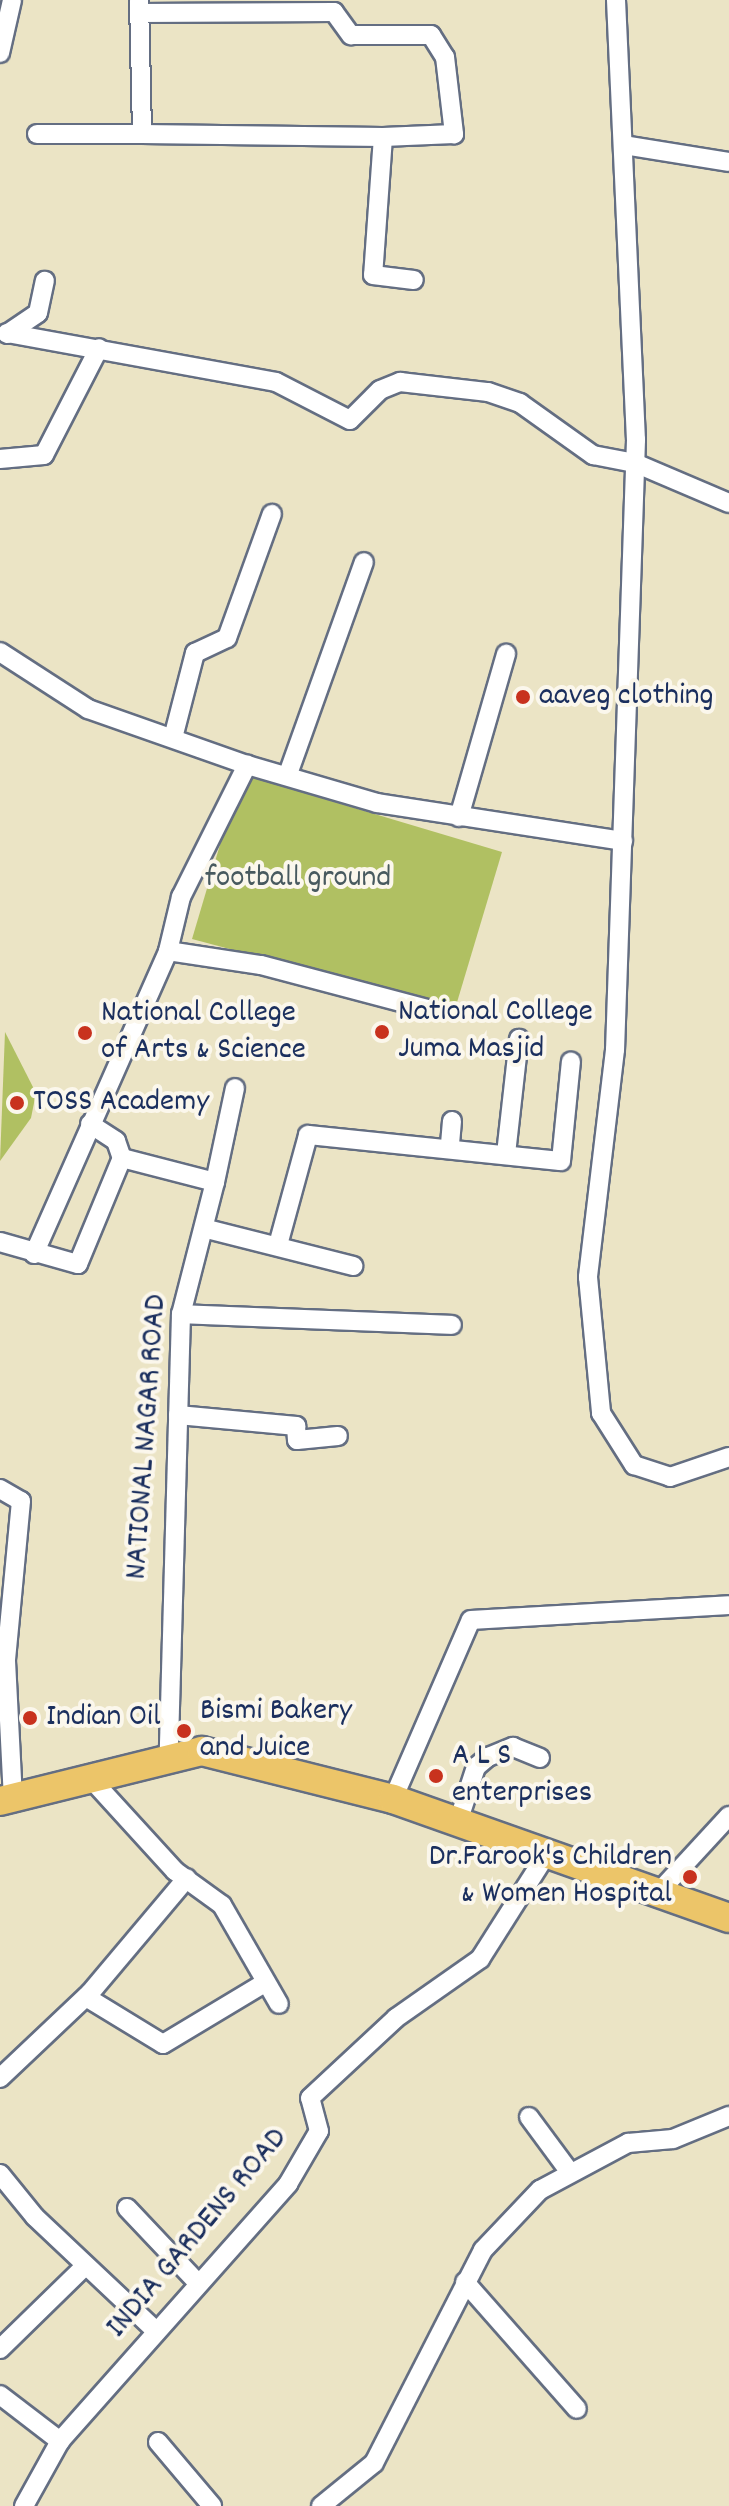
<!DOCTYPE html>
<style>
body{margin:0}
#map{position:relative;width:729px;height:2506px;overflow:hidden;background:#ebe4c5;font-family:Dekko,sans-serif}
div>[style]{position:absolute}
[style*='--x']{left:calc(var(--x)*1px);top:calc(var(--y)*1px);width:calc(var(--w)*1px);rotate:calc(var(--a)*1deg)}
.green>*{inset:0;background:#b0c062}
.roads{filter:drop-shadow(2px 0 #646e82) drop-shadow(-2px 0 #646e82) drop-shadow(0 2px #646e82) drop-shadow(0 -2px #646e82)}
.minor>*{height:18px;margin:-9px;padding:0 9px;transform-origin:9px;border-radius:9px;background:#fff}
.primary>*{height:28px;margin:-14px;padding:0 14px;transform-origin:14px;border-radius:14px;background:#ecc569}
.dots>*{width:22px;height:22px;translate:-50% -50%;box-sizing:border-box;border:4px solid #fbf7ec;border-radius:50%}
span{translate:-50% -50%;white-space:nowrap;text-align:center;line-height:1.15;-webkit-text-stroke:8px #fbf7ec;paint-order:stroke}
.poi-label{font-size:32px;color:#1b2f5e}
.left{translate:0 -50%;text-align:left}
.right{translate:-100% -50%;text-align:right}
.park-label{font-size:32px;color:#485a5f}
.street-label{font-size:32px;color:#1b2f5e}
</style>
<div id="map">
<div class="green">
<i style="clip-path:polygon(241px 774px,502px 852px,455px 1009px,192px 939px)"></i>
<i style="clip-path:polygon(5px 1032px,36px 1093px,31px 1118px,0 1161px)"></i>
</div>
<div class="roads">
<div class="minor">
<i style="--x:139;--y:0;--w:134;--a:88.7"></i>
<i style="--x:142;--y:134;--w:241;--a:0.7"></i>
<i style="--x:383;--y:137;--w:138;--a:94.1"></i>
<i style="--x:373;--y:275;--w:41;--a:7"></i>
<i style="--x:616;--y:0;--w:440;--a:87.4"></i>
<i style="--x:636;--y:440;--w:610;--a:91.97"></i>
<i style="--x:615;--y:1050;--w:229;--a:96.8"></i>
<i style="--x:588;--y:1277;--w:137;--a:84.5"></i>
<i style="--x:601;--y:1413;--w:62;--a:57.6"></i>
<i style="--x:634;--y:1465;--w:38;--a:18"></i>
<i style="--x:670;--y:1477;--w:62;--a:-18.7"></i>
<i style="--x:139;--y:13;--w:195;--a:-0.3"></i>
<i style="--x:334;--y:12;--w:29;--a:54"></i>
<i style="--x:351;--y:35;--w:80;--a:0"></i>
<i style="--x:431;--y:35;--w:26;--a:58"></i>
<i style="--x:445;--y:57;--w:78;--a:83.3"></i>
<i style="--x:454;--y:134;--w:71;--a:177.6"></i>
<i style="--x:0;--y:53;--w:54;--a:-77.2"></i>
<i style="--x:37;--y:134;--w:105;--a:0"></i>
<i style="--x:624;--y:145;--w:106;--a:9.2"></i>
<i style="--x:7;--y:333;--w:273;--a:10.3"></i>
<i style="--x:276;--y:382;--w:83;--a:27.2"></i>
<i style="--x:350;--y:420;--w:42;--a:-45"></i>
<i style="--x:380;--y:390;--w:22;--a:-22"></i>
<i style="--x:400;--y:382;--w:89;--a:6.5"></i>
<i style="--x:488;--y:392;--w:34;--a:19"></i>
<i style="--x:520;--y:403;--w:90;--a:35.5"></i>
<i style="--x:593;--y:455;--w:43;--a:10.8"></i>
<i style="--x:635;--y:463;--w:102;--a:23.1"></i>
<i style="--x:7;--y:334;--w:37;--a:-34"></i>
<i style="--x:38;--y:313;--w:33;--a:-78"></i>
<i style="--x:0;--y:459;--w:44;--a:-5.2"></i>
<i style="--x:44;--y:455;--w:120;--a:-62.8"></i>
<i style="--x:0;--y:652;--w:105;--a:32.9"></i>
<i style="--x:88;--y:709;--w:169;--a:19.4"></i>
<i style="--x:247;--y:765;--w:135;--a:16.3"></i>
<i style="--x:377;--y:803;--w:249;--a:8.8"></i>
<i style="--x:174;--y:734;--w:84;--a:-75.5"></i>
<i style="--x:195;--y:653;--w:35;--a:-25"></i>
<i style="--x:227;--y:638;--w:132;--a:-70.1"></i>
<i style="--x:288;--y:774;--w:225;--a:-70.3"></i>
<i style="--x:459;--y:817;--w:170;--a:-73.9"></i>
<i style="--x:168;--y:951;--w:94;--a:8.6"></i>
<i style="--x:261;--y:965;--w:173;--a:14.8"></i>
<i style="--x:90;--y:1124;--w:31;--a:33"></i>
<i style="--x:116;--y:1141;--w:18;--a:71"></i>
<i style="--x:450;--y:1144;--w:23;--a:-85"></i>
<i style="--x:506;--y:1154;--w:116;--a:-83.6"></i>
<i style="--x:215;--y:1182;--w:96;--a:-78"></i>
<i style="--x:207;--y:1229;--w:151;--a:14.2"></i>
<i style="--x:0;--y:1242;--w:81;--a:15.8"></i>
<i style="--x:78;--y:1264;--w:115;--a:-67.5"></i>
<i style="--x:122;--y:1158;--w:96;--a:14.5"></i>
<i style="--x:215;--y:1182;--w:136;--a:104.4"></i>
<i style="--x:181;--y:1314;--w:440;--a:91.6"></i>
<i style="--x:278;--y:1245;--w:114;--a:-74.7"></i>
<i style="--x:308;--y:1135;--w:254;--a:5.9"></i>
<i style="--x:561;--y:1161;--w:100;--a:-84.3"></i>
<i style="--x:34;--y:1254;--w:331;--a:-66.1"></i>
<i style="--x:168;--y:951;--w:56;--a:-76.5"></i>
<i style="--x:181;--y:897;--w:148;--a:-63.4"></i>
<i style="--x:181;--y:1314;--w:271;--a:2.3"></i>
<i style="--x:178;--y:1415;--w:119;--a:5.3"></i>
<i style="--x:296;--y:1426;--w:14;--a:86"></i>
<i style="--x:297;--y:1440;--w:41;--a:-5.6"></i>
<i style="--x:0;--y:1489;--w:24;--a:30"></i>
<i style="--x:21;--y:1501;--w:161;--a:95.4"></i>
<i style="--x:6;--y:1661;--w:137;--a:87.1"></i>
<i style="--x:92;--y:1780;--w:123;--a:47.6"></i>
<i style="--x:175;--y:1871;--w:58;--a:35.9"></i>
<i style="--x:222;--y:1905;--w:114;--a:60.1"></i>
<i style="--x:393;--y:1799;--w:195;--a:-66.5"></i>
<i style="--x:471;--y:1620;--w:258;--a:-3.3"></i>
<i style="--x:458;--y:1822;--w:58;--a:-71.9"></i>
<i style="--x:476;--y:1767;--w:16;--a:-40"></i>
<i style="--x:488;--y:1757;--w:27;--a:-22"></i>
<i style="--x:513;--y:1747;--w:29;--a:22"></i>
<i style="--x:658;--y:1893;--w:105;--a:-47.3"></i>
<i style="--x:86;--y:1997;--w:90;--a:31.4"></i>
<i style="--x:163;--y:2044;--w:117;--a:-31"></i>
<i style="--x:0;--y:2078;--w:124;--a:-43.4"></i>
<i style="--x:90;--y:1993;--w:150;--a:-49.9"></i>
<i style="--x:529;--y:2117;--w:67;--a:53.5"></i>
<i style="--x:0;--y:2174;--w:55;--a:50.9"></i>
<i style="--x:35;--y:2217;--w:165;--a:43.3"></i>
<i style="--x:127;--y:2208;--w:103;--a:46.6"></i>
<i style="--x:465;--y:2282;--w:169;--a:48.6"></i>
<i style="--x:0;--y:2349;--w:119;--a:-44.3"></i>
<i style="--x:0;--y:2395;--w:76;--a:37.5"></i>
<i style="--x:158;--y:2442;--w:84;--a:49.8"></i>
<i style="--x:24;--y:2506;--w:74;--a:-61"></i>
<i style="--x:60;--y:2441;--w:344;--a:-48.4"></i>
<i style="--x:288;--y:2184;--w:61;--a:-59.7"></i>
<i style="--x:319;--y:2131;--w:34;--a:-105"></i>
<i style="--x:310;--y:2098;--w:117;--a:-42.9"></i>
<i style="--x:396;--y:2018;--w:103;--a:-35.1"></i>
<i style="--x:480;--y:1959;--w:123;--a:-57.6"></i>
<i style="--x:321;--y:2506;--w:68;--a:-39.1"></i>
<i style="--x:374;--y:2463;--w:239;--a:-62.9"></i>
<i style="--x:483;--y:2250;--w:83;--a:-46.5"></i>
<i style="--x:540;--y:2190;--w:100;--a:-28.1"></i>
<i style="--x:628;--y:2143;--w:45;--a:-5.1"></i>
<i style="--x:673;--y:2139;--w:61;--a:-22.3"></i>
</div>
<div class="primary">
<i style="--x:0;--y:1801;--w:208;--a:-13.9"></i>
<i style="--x:202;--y:1751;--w:197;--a:14.1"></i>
<i style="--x:393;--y:1799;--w:356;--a:19.5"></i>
</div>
</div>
<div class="dots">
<i style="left:523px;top:697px;background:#c8321e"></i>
<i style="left:382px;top:1032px;background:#c8321e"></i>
<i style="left:85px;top:1033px;background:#c8321e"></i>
<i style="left:17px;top:1103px;background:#c8321e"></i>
<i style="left:30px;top:1718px;background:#c8321e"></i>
<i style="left:184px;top:1731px;background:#c8321e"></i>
<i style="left:436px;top:1776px;background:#c8321e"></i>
<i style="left:690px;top:1877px;background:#c8321e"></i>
</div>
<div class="poi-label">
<span class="left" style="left:539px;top:697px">aaveg clothing</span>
<span class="left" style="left:398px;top:1032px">National College<br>Juma Masjid</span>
<span class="left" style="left:101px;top:1033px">National College<br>of Arts &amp; Science</span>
<span class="left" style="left:33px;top:1103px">TOSS Academy</span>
<span class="left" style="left:200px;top:1731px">Bismi Bakery<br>and Juice</span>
<span class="left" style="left:46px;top:1718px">Indian Oil</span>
<span class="left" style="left:452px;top:1776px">A L S<br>enterprises</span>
<span class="right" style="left:672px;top:1877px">Dr.Farook's Children<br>&amp; Women Hospital</span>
</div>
<div class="park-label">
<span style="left:298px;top:879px">football ground</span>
</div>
<div class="street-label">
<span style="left:148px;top:1437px;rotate:-86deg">NATIONAL NAGAR ROAD</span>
<span style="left:198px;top:2234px;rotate:-50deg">INDIA GARDENS ROAD</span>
</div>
</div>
